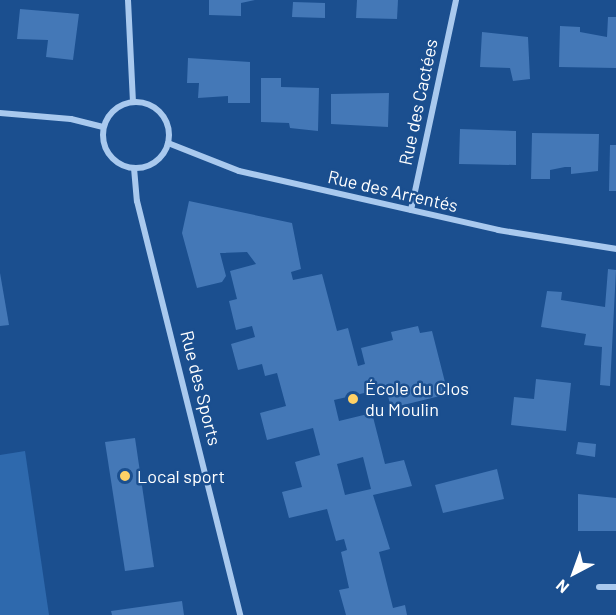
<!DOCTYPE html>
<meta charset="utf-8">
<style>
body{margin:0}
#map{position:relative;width:616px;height:615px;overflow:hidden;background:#1b4f8f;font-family:Barlow,sans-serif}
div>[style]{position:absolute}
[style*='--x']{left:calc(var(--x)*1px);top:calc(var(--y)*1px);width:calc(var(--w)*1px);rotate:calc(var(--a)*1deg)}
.green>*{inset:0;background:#2e69ad}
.building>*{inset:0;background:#4478b7}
.street>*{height:6px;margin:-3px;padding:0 3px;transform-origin:3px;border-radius:3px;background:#a9c9ee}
.street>.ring{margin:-3px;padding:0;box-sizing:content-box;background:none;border:6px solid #a9c9ee;border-radius:50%}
.dots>*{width:16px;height:16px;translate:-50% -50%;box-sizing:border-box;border:3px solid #1b4f8f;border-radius:50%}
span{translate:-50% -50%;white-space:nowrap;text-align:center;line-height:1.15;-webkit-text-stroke:5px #1b4f8f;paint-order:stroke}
.street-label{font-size:18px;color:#fff}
.poi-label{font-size:18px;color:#fff}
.left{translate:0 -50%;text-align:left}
.north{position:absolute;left:544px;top:543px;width:60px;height:60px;-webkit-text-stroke:4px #1b4f8f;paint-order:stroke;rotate:221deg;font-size:16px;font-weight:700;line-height:24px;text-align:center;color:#fff}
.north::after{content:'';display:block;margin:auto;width:21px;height:27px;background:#fff;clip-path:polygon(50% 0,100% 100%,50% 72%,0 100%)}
</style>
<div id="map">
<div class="green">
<i style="clip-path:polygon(25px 451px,49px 615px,0 615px,0 455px)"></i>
</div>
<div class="building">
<i style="clip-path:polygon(209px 0,255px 0,241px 3px,241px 16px,209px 15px)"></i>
<i style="clip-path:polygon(357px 0,398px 0,397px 19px,356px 18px)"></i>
<i style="clip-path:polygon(293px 2px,325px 3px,325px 18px,292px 17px)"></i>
<i style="clip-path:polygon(20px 9px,79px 14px,73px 60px,46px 57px,48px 40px,17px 39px)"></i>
<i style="clip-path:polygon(608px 17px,616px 17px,616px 68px,559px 67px,560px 26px,580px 27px,580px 32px,607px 37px)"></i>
<i style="clip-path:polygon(482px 32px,528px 37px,530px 79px,513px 81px,510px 68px,480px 67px)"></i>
<i style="clip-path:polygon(188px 58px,250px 62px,250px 103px,228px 103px,228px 96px,198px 98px,199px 83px,187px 83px)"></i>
<i style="clip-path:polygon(261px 78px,281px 78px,281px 87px,319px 88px,318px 131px,290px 128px,289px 123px,261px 122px)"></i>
<i style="clip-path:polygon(389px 93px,388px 127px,331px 124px,331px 94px)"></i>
<i style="clip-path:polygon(460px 129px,516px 131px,516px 165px,459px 164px)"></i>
<i style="clip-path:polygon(532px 133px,599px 134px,598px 171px,571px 174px,571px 167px,565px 167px,550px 170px,550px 179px,531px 179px)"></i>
<i style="clip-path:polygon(610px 145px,616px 145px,616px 191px,609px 191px)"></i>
<i style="clip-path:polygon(evenodd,189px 201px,292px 223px,301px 269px,291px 272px,293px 280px,322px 274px,337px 331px,348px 328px,358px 366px,365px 364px,361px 348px,393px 340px,391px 332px,418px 326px,420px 333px,432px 331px,448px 394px,391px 408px,386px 388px,334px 400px,339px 421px,372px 413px,385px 464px,404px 460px,412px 486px,373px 495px,390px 549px,379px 552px,393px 608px,405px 605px,407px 615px,346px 615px,339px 590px,349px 588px,341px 552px,347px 550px,344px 539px,336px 541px,327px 509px,289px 518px,282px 492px,302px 487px,295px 462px,320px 455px,313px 428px,267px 440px,260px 413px,286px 406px,277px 373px,265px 376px,262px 364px,238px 370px,231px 344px,255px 337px,252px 326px,236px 330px,229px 301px,237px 299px,230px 271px,256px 264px,247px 252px,220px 253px,226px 276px,222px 282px,197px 288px,182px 233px,189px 201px,363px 457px,371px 489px,345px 495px,337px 464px,363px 457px)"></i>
<i style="clip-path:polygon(608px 269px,616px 270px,610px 386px,600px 385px,602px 347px,584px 345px,586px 334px,541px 327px,547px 291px,562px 292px,561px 300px,605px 307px)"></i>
<i style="clip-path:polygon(0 273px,9px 325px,0 326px)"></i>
<i style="clip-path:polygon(536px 379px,571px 383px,566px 431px,511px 425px,514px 397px,534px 399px)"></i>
<i style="clip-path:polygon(135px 438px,154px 567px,125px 571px,105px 442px)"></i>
<i style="clip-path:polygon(578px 442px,596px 444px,595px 457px,576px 454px)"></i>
<i style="clip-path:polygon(497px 469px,504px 499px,443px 513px,435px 485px)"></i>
<i style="clip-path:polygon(578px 494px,616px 498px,616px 531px,578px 531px)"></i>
<i style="clip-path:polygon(182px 601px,184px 615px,112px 615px,111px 611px)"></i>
</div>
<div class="street">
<i style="--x:128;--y:0;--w:101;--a:87.2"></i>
<i class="ring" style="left:103px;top:102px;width:60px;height:60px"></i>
<i style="--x:0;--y:113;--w:71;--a:4.8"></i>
<i style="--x:71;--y:119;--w:33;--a:14"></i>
<i style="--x:168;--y:143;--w:76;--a:21.5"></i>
<i style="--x:239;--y:171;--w:266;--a:12.8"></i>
<i style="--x:498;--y:230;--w:120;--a:9.1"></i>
<i style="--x:134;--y:168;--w:33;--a:85"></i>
<i style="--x:137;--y:201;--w:427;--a:76"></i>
<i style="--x:411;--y:210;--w:215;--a:-77.9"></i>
<i style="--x:599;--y:587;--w:17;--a:0"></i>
</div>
<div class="dots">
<i style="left:353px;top:399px;background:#ffd166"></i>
<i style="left:125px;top:476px;background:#ffd166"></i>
</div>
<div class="street-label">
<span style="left:418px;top:102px;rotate:-78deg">Rue des Cactées</span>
<span style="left:393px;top:191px;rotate:13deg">Rue des Arrentés</span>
<span style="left:201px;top:388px;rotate:76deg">Rue des Sports</span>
</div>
<div class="poi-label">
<span class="left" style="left:365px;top:399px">École du Clos<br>du Moulin</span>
<span class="left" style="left:137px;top:476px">Local sport</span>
</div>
<div class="north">N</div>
</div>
